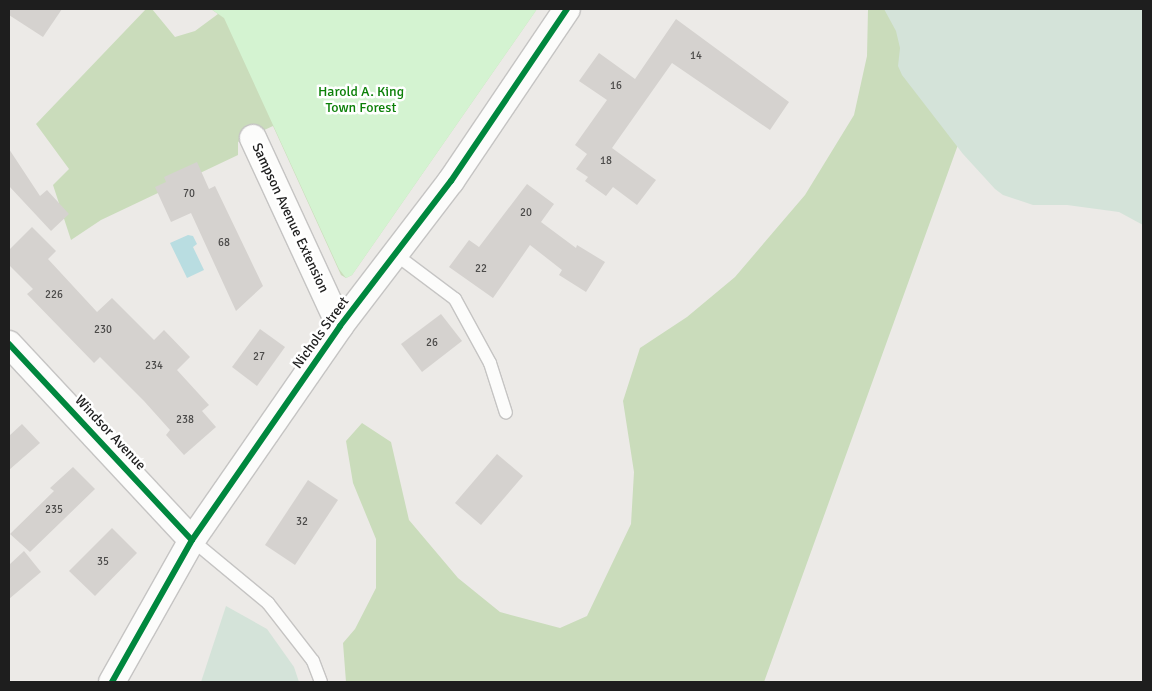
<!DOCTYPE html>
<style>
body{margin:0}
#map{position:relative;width:1152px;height:691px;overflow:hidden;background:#eceae7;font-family:Signika,sans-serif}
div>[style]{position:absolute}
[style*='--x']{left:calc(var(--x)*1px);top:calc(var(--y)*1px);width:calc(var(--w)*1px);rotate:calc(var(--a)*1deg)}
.forest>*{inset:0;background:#cadcbb}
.wetland>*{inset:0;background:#d4e3d9}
.park>*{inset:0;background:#d4f3d1}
.water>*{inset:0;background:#b9dde1}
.building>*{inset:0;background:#d5d2cf}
.roads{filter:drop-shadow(1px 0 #c5c4c3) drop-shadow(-1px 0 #c5c4c3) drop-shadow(0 1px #c5c4c3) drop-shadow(0 -1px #c5c4c3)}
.service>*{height:12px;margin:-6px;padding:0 6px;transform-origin:6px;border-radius:6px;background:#fcfcfb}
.minor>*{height:26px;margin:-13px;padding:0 13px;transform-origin:13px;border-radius:13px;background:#fcfcfb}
.cycleway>*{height:6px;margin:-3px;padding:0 3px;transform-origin:3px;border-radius:3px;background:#00873e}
span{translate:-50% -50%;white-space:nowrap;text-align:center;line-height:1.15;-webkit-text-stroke:5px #fff;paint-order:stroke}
.number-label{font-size:11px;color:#4c4b4a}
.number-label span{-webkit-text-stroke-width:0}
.park-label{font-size:14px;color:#0c8008}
.street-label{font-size:14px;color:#1e1e1e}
.frame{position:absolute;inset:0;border:10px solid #1e1e1e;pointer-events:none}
</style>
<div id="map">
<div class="forest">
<i style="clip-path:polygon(146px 9px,152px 9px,175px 37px,195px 31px,218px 14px,211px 9px,537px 9px,352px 275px,346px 278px,341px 275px,273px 126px,238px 142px,238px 155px,101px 220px,71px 240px,53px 185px,69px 169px,36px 124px)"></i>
<i style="clip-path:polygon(868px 9px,1007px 9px,764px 682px,346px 682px,343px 643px,355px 629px,376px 588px,376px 539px,353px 483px,346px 441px,362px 423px,391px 442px,409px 520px,458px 578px,500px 612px,560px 628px,587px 616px,631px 524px,634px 472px,623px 401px,640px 348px,687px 317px,735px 277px,805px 195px,854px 115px,867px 56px)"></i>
</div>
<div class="wetland">
<i style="clip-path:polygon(884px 9px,1143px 9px,1143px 225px,1119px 212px,1067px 205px,1033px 205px,1003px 195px,995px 189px,963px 154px,902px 75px,898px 66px,900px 48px,896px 31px)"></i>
<i style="clip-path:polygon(226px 606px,267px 629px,294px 667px,299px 682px,201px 682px)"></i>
</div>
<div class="park">
<i style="clip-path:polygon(211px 9px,537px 9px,352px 275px,346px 278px,339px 269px,224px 18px)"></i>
</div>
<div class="water">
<i style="clip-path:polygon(188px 235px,193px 236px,197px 244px,193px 247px,204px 270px,187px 278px,170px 243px)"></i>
</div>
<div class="building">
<i style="clip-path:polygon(9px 9px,62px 9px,43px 37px,9px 15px)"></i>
<i style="clip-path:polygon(676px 19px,789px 102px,770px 130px,672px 63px,612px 148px,656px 180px,637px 205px,613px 187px,606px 196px,585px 181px,588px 177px,576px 169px,587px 154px,575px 145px,607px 100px,579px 81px,599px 53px,635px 79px)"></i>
<i style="clip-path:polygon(9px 149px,40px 196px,47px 190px,69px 214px,51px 231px,9px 186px)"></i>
<i style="clip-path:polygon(197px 162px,209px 189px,215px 186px,263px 286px,236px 311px,191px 213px,171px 222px,155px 187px,166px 182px,164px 177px)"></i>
<i style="clip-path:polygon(527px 184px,554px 204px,541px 222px,576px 248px,577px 245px,605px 262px,586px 292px,559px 275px,562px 270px,530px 245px,493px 298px,449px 267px,469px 240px,479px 247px)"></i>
<i style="clip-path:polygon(32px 227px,56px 251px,48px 259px,97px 312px,112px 298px,154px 340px,164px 330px,190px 357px,177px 370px,209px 405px,202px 411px,216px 427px,184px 455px,166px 435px,170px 430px,144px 401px,100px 357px,94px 363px,27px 294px,33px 289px,9px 265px,9px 250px)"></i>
<i style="clip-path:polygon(441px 314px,462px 341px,422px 372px,401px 344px)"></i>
<i style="clip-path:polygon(260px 329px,285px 347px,257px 386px,232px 367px)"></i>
<i style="clip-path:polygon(22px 424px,40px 443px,9px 470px,9px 436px)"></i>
<i style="clip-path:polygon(497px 454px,523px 476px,481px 525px,455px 503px)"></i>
<i style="clip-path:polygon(73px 467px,95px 489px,30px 552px,10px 534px,54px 491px,50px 488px)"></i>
<i style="clip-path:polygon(308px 480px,338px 500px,295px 565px,265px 545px)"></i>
<i style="clip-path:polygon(112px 528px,137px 553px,95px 596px,69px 571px)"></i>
<i style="clip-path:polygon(24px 551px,41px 572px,9px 599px,9px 565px)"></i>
</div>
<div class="roads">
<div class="service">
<i style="--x:395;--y:254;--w:75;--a:36.9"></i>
<i style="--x:455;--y:299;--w:73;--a:61.3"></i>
<i style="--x:490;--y:363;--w:52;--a:72.3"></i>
<i style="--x:192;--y:540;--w:99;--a:39.7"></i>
<i style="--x:268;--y:603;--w:73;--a:52.2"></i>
<i style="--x:313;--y:661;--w:22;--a:69"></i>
</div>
<div class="minor">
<i style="--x:253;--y:138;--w:207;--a:65.2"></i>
<i style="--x:9;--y:344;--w:268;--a:47"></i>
<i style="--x:112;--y:682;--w:163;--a:-60.6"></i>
<i style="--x:192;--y:540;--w:260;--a:-55.3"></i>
<i style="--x:340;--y:326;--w:183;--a:-52.6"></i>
<i style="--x:451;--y:181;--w:207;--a:-56"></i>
</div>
</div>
<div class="cycleway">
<i style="--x:9;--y:344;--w:268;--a:47"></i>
<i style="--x:112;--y:682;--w:163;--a:-60.6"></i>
<i style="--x:192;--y:540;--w:260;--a:-55.3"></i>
<i style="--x:340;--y:326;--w:183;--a:-52.6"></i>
<i style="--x:451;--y:181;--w:207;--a:-56"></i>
</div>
<div class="number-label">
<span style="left:696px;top:56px">14</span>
<span style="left:616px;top:86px">16</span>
<span style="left:606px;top:161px">18</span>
<span style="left:189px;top:194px">70</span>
<span style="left:526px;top:213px">20</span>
<span style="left:224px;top:243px">68</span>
<span style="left:481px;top:269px">22</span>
<span style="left:54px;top:295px">226</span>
<span style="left:103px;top:330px">230</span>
<span style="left:432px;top:343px">26</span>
<span style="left:259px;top:357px">27</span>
<span style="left:154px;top:366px">234</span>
<span style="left:185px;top:420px">238</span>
<span style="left:54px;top:510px">235</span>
<span style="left:302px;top:522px">32</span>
<span style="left:103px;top:562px">35</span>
</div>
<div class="park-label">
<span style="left:361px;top:100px">Harold A. King<br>Town Forest</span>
</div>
<div class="street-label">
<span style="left:290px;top:218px;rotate:65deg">Sampson Avenue Extension</span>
<span style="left:321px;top:333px;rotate:-54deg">Nichols Street</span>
<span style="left:110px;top:433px;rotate:47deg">Windsor Avenue</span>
</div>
<div class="frame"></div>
</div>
